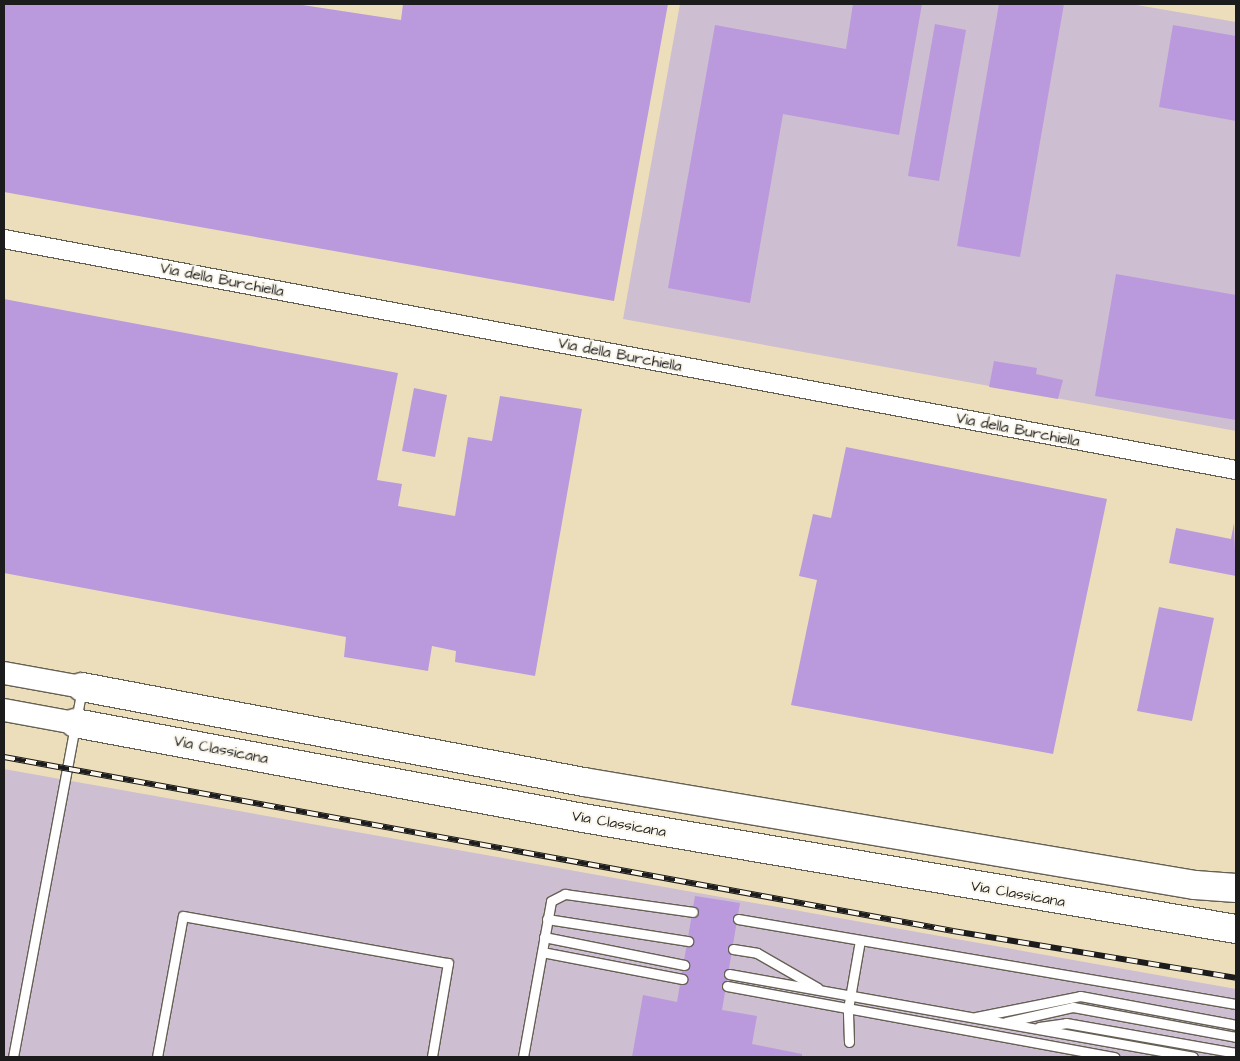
<!DOCTYPE html>
<style>
body{margin:0}
#map{position:relative;width:1240px;height:1061px;overflow:hidden;background:#eddebb;font-family:"Architects Daughter",sans-serif}
div>[style]{position:absolute}
[style*='--x']{left:calc(var(--x)*1px);top:calc(var(--y)*1px);width:calc(var(--w)*1px);rotate:calc(var(--a)*1deg)}
.industrial>*{inset:0;background:#cebed1}
.building>*{inset:0;background:#ba9add}
.roads{filter:drop-shadow(1px 0 #656054) drop-shadow(-1px 0 #656054) drop-shadow(0 1px #656054) drop-shadow(0 -1px #656054)}
.service>*{height:9px;margin:-4.5px;padding:0 4.5px;transform-origin:4.5px;border-radius:4.5px;background:#fff}
.minor>*{height:18px;margin:-9px;padding:0 9px;transform-origin:9px;border-radius:9px;background:#fff}
.tertiary>*{height:22px;margin:-11px;padding:0 11px;transform-origin:11px;border-radius:11px;background:#fff}
.trunk>*{height:28px;margin:-14px;padding:0 14px;transform-origin:14px;border-radius:14px;background:#fff}
.rail>*{height:5.5px;margin-top:-2.75px;transform-origin:0;background:repeating-linear-gradient(90deg,#fbf7ec 0 11px,#1c1c1c 0 22px);box-sizing:border-box;border-block:1px solid #1c1c1c}
span{translate:-50% -50%;white-space:nowrap;text-align:center;line-height:1.15;-webkit-text-stroke:4px #fbf7ec;paint-order:stroke}
.street-label{font-size:15px;color:#1c1c1c}
.frame{position:absolute;inset:0;border:5px solid #1c1c1c;pointer-events:none}
</style>
<div id="map">
<div class="industrial">
<i style="clip-path:polygon(680px 4px,1131px 4px,1236px 22px,1236px 431px,623px 319px)"></i>
<i style="clip-path:polygon(4px 769px,1236px 989px,1236px 1057px,4px 1057px)"></i>
</div>
<div class="building">
<i style="clip-path:polygon(4px 4px,296px 4px,401px 20px,403px 4px,668px 4px,614px 301px,4px 192px)"></i>
<i style="clip-path:polygon(853px 4px,922px 4px,899px 135px,783px 114px,750px 303px,668px 288px,715px 25px,846px 49px)"></i>
<i style="clip-path:polygon(999px 4px,1064px 4px,1020px 257px,957px 246px)"></i>
<i style="clip-path:polygon(935px 24px,966px 30px,939px 181px,908px 176px)"></i>
<i style="clip-path:polygon(1173px 25px,1236px 36px,1236px 121px,1159px 107px)"></i>
<i style="clip-path:polygon(1116px 274px,1236px 295px,1236px 420px,1095px 396px)"></i>
<i style="clip-path:polygon(4px 299px,398px 373px,377px 480px,402px 484px,398px 506px,455px 516px,468px 437px,492px 441px,500px 396px,582px 409px,535px 676px,455px 662px,456px 651px,432px 646px,428px 671px,344px 657px,346px 637px,4px 573px)"></i>
<i style="clip-path:polygon(994px 361px,1037px 368px,1036px 374px,1063px 380px,1058px 399px,989px 387px)"></i>
<i style="clip-path:polygon(414px 388px,447px 395px,435px 457px,402px 451px)"></i>
<i style="clip-path:polygon(846px 447px,1107px 499px,1053px 754px,791px 705px,817px 580px,799px 576px,813px 514px,831px 518px)"></i>
<i style="clip-path:polygon(1234px 523px,1236px 576px,1169px 563px,1176px 528px,1231px 539px)"></i>
<i style="clip-path:polygon(1159px 607px,1214px 618px,1192px 721px,1137px 711px)"></i>
<i style="clip-path:polygon(695px 896px,740px 903px,722px 1010px,757px 1016px,752px 1044px,802px 1054px,802px 1057px,632px 1057px,643px 995px,677px 1002px)"></i>
</div>
<div class="roads">
<div class="service">
<i style="--x:547;--y:919;--w:143;--a:8.9"></i>
<i style="--x:738;--y:919;--w:505;--a:9.69"></i>
<i style="--x:544;--y:937;--w:143;--a:11.3"></i>
<i style="--x:733;--y:949;--w:24;--a:9"></i>
<i style="--x:757;--y:953;--w:70;--a:29.8"></i>
<i style="--x:542;--y:952;--w:143;--a:10.9"></i>
<i style="--x:729;--y:974;--w:471;--a:10.1"></i>
<i style="--x:727;--y:986;--w:394;--a:10.4"></i>
<i style="--x:976;--y:1017;--w:106;--a:-11.4"></i>
<i style="--x:1080;--y:996;--w:159;--a:10.5"></i>
<i style="--x:1006;--y:1022;--w:69;--a:-12.6"></i>
<i style="--x:1073;--y:1007;--w:166;--a:10.4"></i>
<i style="--x:1039;--y:1027;--w:27;--a:-8"></i>
<i style="--x:1066;--y:1023;--w:173;--a:10"></i>
<i style="--x:849;--y:1042;--w:33;--a:-92"></i>
<i style="--x:848;--y:1009;--w:70;--a:-80.1"></i>
<i style="--x:13;--y:1057;--w:374;--a:-79.4"></i>
<i style="--x:157;--y:1057;--w:143;--a:-79.6"></i>
<i style="--x:183;--y:916;--w:269;--a:10.1"></i>
<i style="--x:448;--y:963;--w:95;--a:99.7"></i>
<i style="--x:523;--y:1057;--w:158;--a:-79.8"></i>
<i style="--x:551;--y:901;--w:16;--a:-27"></i>
<i style="--x:565;--y:894;--w:129;--a:8"></i>
</div>
<div class="minor">
<i style="--x:4;--y:239;--w:1253;--a:10.62"></i>
</div>
<div class="tertiary">
<i style="--x:4;--y:673;--w:79;--a:10.2"></i>
<i style="--x:4;--y:710;--w:72;--a:10.4"></i>
</div>
<div class="trunk">
<i style="--x:82;--y:687;--w:511;--a:10.72"></i>
<i style="--x:584;--y:782;--w:620;--a:9.57"></i>
<i style="--x:1195;--y:885;--w:41;--a:4.2"></i>
<i style="--x:75;--y:723;--w:517;--a:10.59"></i>
<i style="--x:583;--y:818;--w:662;--a:9.65"></i>
</div>
</div>
<div class="rail">
<i style="--x:4;--y:757;--w:965;--a:10.39"></i>
<i style="--x:953;--y:931;--w:287;--a:9.4"></i>
</div>
<div class="street-label">
<span style="left:222px;top:280px;rotate:11deg">Via della Burchiella</span>
<span style="left:620px;top:355px;rotate:11deg">Via della Burchiella</span>
<span style="left:1018px;top:430px;rotate:11deg">Via della Burchiella</span>
<span style="left:221px;top:750px;rotate:11deg">Via Classicana</span>
<span style="left:619px;top:824px;rotate:10deg">Via Classicana</span>
<span style="left:1018px;top:894px;rotate:10deg">Via Classicana</span>
</div>
<div class="frame"></div>
</div>
